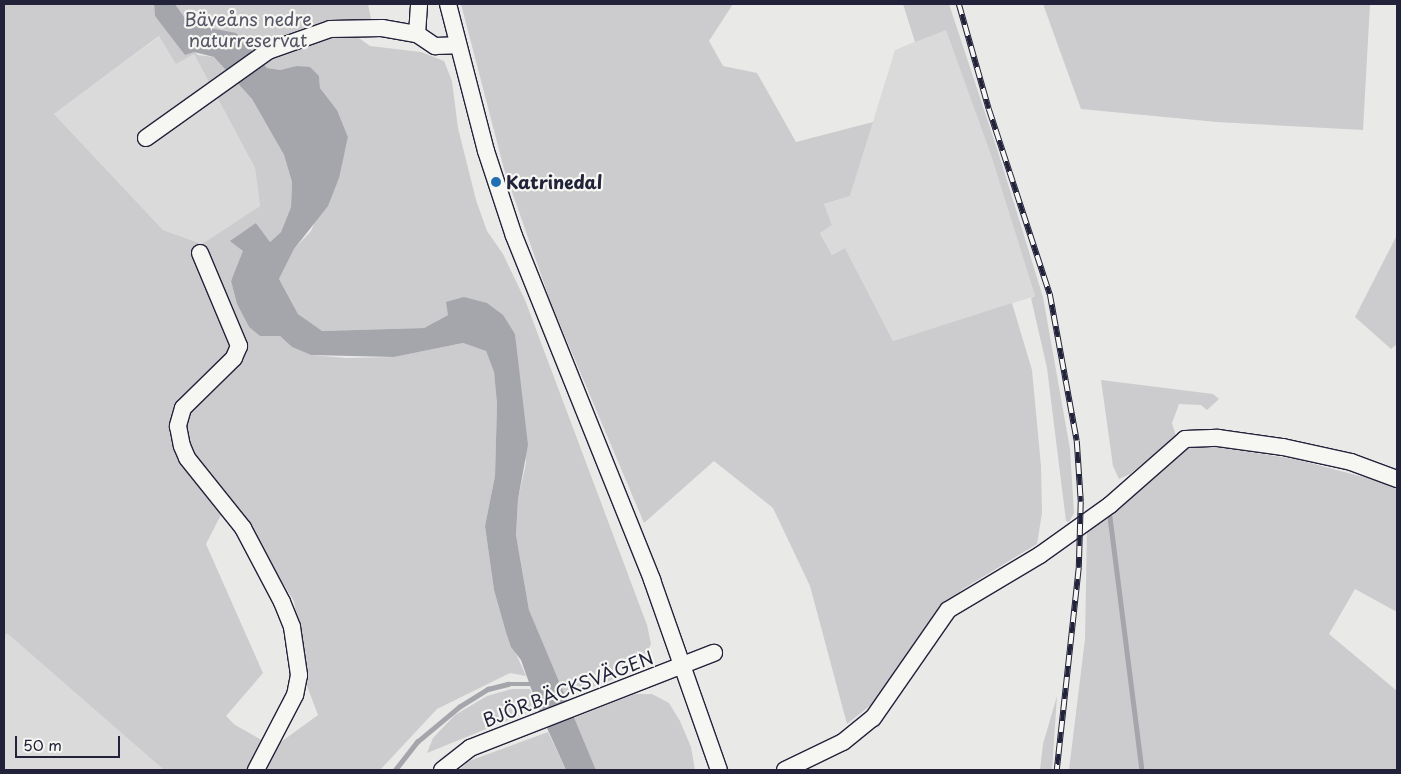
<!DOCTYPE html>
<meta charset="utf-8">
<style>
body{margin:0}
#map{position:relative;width:1401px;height:774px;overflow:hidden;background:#e9e9e7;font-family:"Playpen Sans",sans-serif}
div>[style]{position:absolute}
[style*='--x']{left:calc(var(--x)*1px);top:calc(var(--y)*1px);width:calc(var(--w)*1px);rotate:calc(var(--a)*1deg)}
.built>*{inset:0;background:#dadada}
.green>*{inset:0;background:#ccccce}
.water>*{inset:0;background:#a5a5ac}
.stream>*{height:4.5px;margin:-2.25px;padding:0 2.25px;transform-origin:2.25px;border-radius:2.25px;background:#a5a5ac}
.roads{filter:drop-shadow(1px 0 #22223b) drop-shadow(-1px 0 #22223b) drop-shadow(0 1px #22223b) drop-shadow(0 -1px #22223b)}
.minor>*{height:16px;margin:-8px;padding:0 8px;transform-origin:8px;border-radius:8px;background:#f6f6f2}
.rail>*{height:5.5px;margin-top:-2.75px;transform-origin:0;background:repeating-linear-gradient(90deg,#f6f6f2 0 11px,#22223b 0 22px);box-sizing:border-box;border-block:1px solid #22223b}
.dots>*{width:14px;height:14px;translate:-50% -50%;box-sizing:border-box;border:2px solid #f6f6f2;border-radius:50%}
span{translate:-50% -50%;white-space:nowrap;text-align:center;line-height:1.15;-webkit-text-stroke:4.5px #f6f6f2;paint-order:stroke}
.park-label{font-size:18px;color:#555567}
.poi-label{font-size:18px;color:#22223b;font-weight:700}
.left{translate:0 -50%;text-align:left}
.street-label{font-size:18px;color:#22223b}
.frame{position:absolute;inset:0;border:5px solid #22223b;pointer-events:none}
.scale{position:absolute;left:15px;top:736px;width:105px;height:22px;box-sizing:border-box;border:2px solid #22223b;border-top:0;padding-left:6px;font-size:15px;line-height:18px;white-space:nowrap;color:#22223b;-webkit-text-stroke:4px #f6f6f2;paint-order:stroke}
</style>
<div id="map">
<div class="built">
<i style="clip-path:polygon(946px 29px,991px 154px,1035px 296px,893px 341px,845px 248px,832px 255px,820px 232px,832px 225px,824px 204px,850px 196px,895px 50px)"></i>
<i style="clip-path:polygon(160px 36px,176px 63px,194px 54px,255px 168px,260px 206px,202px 244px,163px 230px,54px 114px)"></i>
<i style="clip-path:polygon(7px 632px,164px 770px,4px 770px,4px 637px)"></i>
</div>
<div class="green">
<i style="clip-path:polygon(evenodd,4px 4px,154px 4px,155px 16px,198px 55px,214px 57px,252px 99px,284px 155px,292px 182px,291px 207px,281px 232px,270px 242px,256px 223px,231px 281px,237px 304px,249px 327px,260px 335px,280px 336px,292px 347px,311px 355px,346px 358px,394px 357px,463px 343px,486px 351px,494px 372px,497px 404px,495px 476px,485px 526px,494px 590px,505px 629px,526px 676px,510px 673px,437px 709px,380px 770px,164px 770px,7px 633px,4px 637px,4px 4px,159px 36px,176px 64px,194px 54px,255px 168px,260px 206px,202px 244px,163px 230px,54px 114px,159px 36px,4px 4px,225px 507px,248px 529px,294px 601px,307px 686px,318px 715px,274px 747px,235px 725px,226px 716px,263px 673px,206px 544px,225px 507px)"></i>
<i style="clip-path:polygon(175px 4px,368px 4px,371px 19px,350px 21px,352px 33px,370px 46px,421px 52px,444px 61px,452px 81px,458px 128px,476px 200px,487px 231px,503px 254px,525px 300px,647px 625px,651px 644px,642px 662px,617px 678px,565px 697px,539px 636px,529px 610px,516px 535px,518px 499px,526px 463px,515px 334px,448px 315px,424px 328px,321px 331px,298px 314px,279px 279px,294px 249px,311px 231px,345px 151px,348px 137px,337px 110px,320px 88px,319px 76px,296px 66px,280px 70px,267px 68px,256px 55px,209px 29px,189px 24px)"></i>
<i style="clip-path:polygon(461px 4px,733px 4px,709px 41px,723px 66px,757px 73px,796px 142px,873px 122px,850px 196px,824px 204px,832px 225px,820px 233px,832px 255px,845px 248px,893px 341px,1012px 303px,1032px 370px,1041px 466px,1042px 513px,1037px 544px,963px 589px,939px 609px,877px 700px,847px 724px,810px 586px,773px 508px,714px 461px,644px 523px,551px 303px,504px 169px)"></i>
<i style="clip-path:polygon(903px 4px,949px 4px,999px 155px,1043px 297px,1070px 449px,1074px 513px,1069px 522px,1066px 521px,1047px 368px,1031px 298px,1035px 296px,991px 155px,946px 30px,915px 42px)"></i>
<i style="clip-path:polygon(1043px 4px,1370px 4px,1363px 130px,1217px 122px,1081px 109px)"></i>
<i style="clip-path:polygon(1397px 235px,1397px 344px,1391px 349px,1355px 317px)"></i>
<i style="clip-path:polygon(1101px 380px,1213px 394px,1219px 399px,1207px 410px,1201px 405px,1179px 404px,1172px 423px,1176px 436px,1130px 474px,1119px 479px,1113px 466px)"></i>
<i style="clip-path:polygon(1190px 443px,1295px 459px,1397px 486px,1397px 612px,1355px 589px,1329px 634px,1397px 691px,1397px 770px,1069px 770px,1085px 639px,1087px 530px)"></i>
<i style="clip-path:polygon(512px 689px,530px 689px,538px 708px,427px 753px,433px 738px,455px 715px,487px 696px)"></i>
<i style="clip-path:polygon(635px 694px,652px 694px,669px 703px,680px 721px,691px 747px,695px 770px,596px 770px,574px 718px)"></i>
<i style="clip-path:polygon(1057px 696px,1052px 770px,1040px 770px,1043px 744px)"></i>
<i style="clip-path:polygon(548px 732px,566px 770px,459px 770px,469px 761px)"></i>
</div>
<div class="water">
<i style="clip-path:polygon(154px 4px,175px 4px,189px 24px,236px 33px,267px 68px,280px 70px,296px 66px,310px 67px,319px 76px,320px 88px,337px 110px,348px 137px,339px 178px,328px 206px,294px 249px,279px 279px,298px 314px,322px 331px,424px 328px,448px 315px,446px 302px,464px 297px,487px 303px,503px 315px,515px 334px,528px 445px,518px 499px,516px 535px,529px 610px,596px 770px,566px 770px,538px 708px,521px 660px,511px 647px,505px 629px,494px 590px,485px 526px,495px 476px,497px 404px,494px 372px,486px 351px,463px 343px,394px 357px,311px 355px,292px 347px,280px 336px,260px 336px,249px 327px,237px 304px,231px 281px,243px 251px,230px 241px,256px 223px,270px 242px,281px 232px,291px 207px,292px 182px,284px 155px,252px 99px,214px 57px,194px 52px,185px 55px,155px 16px)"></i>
</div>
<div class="stream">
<i style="--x:1110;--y:517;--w:255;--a:82.8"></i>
<i style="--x:395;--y:770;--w:36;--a:-52"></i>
<i style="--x:417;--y:742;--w:55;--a:-39.8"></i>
<i style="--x:459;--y:707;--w:34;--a:-32"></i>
<i style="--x:488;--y:689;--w:21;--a:-14"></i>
<i style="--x:508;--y:684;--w:26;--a:0"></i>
</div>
<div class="roads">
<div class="minor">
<i style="--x:448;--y:4;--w:152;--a:75.5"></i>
<i style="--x:486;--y:151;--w:89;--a:71.8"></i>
<i style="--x:514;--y:236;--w:371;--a:68.1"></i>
<i style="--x:652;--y:580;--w:201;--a:70.6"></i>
<i style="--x:417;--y:34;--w:30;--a:-86"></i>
<i style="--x:146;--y:138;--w:150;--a:-35.5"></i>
<i style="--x:268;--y:51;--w:66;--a:-19.5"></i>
<i style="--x:330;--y:29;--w:52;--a:-1.1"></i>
<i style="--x:382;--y:28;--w:36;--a:10"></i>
<i style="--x:417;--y:34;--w:22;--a:34"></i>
<i style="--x:435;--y:46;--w:23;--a:-2"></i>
<i style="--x:200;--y:253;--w:101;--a:67.2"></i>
<i style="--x:239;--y:346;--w:13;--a:113"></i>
<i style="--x:234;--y:358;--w:71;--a:135.6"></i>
<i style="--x:183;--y:408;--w:19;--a:106"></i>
<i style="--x:178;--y:426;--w:20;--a:79"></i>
<i style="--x:182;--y:446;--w:13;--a:67"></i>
<i style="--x:187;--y:458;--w:90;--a:51.3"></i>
<i style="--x:243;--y:528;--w:84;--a:62.2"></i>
<i style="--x:282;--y:602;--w:27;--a:68"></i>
<i style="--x:292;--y:627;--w:49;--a:81.7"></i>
<i style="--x:299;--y:675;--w:20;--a:101"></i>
<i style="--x:295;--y:695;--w:85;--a:117.5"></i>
<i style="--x:442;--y:770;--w:36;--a:-38"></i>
<i style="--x:470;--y:748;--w:262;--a:-21.3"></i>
<i style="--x:785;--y:770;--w:64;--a:-25.8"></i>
<i style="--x:843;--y:742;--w:38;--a:-39"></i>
<i style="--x:873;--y:718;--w:131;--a:-55.2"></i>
<i style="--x:948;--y:610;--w:107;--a:-30.9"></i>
<i style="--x:1040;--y:555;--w:86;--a:-35.5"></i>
<i style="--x:1110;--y:505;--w:100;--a:-41.3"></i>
<i style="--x:1185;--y:439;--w:33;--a:-2"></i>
<i style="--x:1218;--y:438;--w:66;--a:7.9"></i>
<i style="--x:1283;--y:447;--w:70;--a:12.4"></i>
<i style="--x:1351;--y:462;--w:49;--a:20.3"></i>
</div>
</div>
<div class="rail">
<i style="--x:959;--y:4;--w:109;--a:74.1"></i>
<i style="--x:989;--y:109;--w:195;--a:71.8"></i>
<i style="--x:1050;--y:294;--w:149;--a:79.6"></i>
<i style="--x:1077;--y:441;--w:61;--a:86.2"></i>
<i style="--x:1081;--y:502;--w:66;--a:91.7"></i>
<i style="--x:1079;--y:568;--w:203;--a:96.2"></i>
</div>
<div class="dots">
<i style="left:496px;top:182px;background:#1f6fb2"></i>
</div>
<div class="park-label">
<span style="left:248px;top:30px">Bäveåns nedre<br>naturreservat</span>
</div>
<div class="poi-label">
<span class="left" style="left:506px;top:182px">Katrinedal</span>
</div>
<div class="street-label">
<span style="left:568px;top:689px;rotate:-21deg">BJÖRBÄCKSVÄGEN</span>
</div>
<div class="frame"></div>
<div class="scale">50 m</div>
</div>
